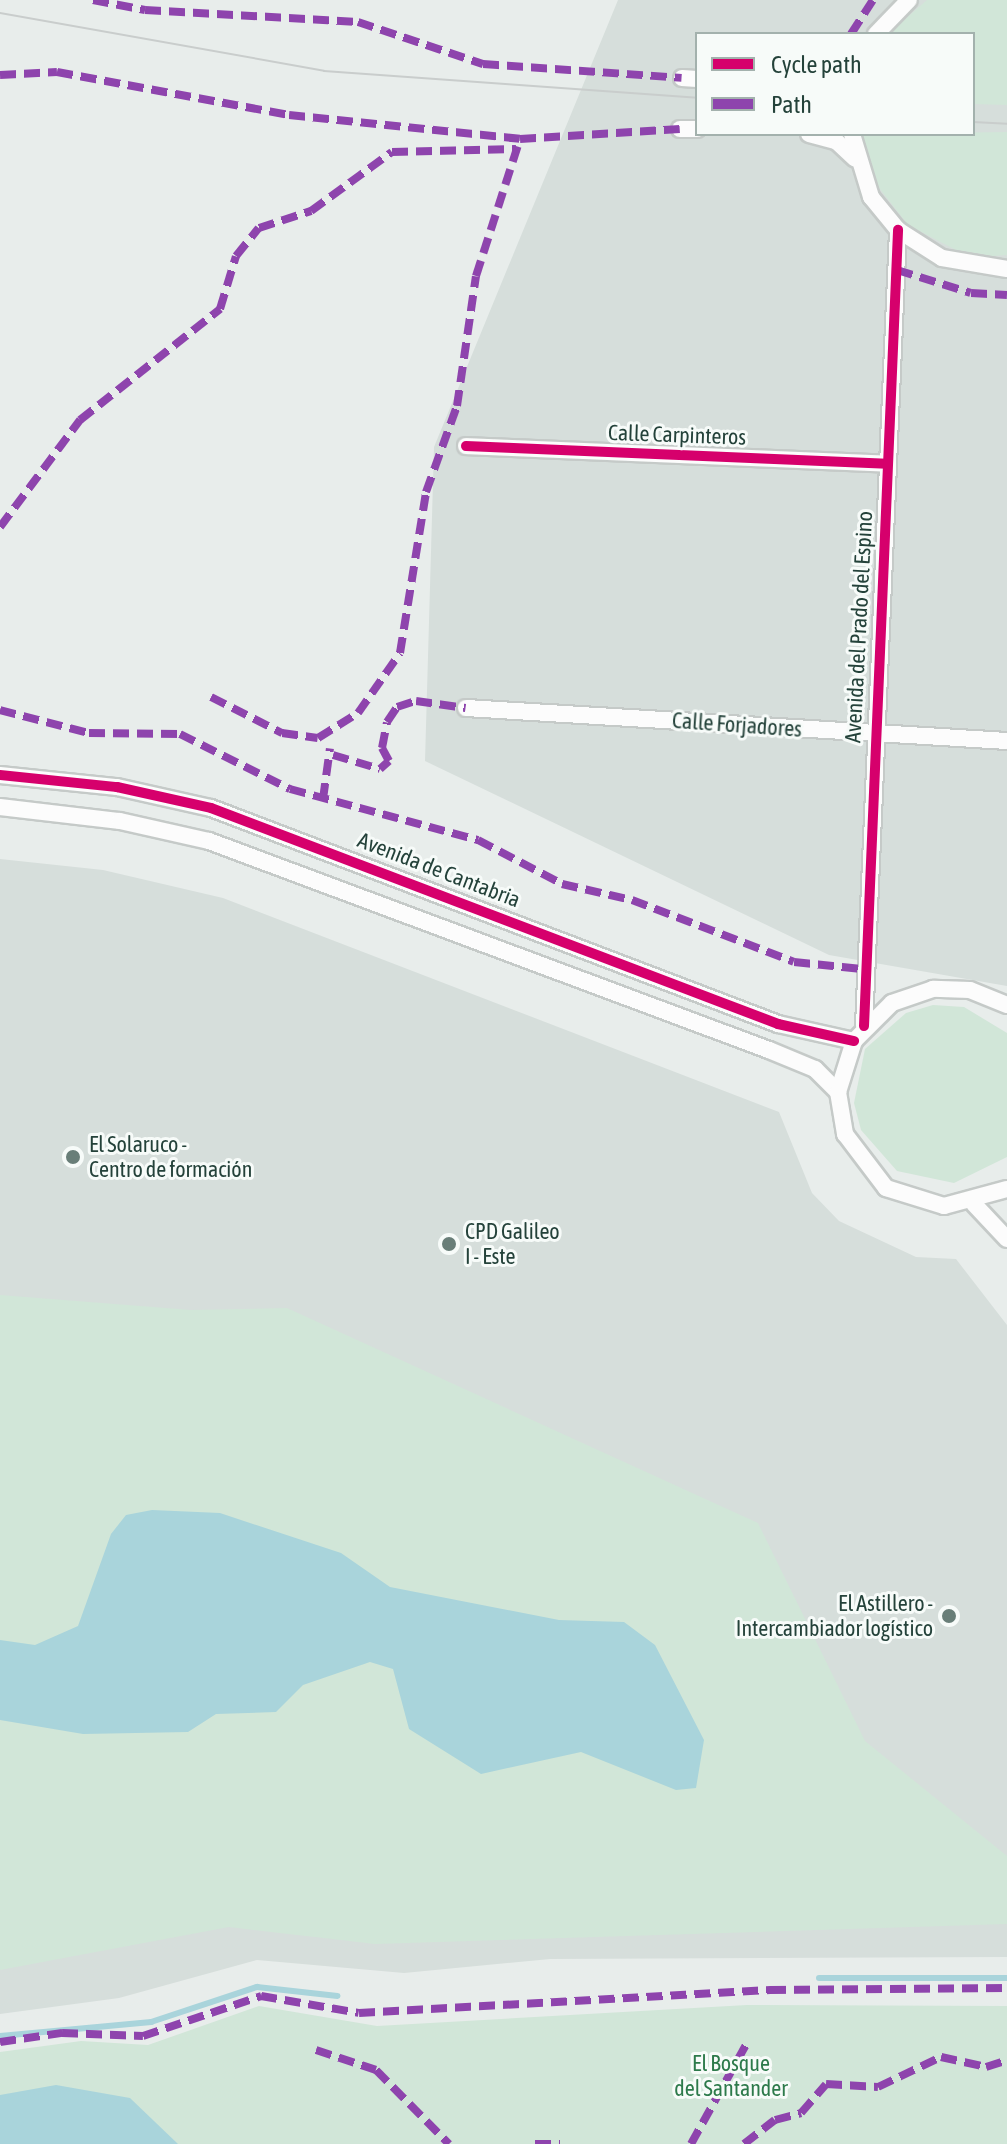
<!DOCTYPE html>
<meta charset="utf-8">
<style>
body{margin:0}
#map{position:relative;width:1007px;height:2144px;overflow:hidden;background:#e8edeb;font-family:"Asap Condensed",sans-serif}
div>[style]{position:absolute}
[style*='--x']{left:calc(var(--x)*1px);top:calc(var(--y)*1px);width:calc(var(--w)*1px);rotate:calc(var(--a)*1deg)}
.built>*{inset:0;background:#d6dedb}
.green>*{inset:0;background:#d1e6d8}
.water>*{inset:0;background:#a9d4db}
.stream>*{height:6px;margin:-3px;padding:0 3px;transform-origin:3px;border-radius:3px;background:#a9d4db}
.roads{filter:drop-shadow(2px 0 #c5cac8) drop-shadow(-2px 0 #c5cac8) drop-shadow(0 2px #c5cac8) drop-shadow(0 -2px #c5cac8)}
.minor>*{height:16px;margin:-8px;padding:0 8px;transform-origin:8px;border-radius:8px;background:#fcfcfc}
.tram>*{height:2px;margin:-1px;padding:0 1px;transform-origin:1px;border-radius:1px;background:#c9cdcc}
.quiet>*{height:8px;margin-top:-4px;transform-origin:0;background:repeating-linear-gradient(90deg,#8e44ad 0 16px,transparent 0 24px)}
.cycleway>*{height:10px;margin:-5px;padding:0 5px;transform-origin:5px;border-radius:5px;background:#d6006c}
.dots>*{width:22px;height:22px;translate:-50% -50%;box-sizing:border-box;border:4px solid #f7fbf9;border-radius:50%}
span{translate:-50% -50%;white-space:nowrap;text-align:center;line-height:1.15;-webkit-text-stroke:6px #f7fbf9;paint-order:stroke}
.street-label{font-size:22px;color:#24423a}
.poi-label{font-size:22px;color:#24423a}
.left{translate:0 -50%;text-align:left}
.right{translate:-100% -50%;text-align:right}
.park-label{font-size:22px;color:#2d7a4b}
.legend{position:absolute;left:695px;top:32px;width:280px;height:104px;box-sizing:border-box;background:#f7fbf9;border:2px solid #a3b1ad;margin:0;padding:10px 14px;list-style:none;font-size:24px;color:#24423a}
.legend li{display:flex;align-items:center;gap:16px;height:40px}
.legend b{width:40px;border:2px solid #a3b1ad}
</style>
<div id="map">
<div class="built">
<i style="clip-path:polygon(evenodd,618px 0,1007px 0,1007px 986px,829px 955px,425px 761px,434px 447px,618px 0,697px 34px,973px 34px,973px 134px,697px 134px,697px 34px)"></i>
<i style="clip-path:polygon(0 859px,103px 870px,223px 898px,779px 1112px,812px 1193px,839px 1221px,916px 1257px,956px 1259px,1007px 1325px,1007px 1957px,550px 1959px,404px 1973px,257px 1960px,119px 1998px,0 2014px)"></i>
</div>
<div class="green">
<i style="clip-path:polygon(927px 0,1007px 0,1007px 105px,973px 104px,973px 34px,888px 34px)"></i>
<i style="clip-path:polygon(1007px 132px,1007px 255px,993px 256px,956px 250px,908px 225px,873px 180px,859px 134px)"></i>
<i style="clip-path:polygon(933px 1005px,964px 1007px,1007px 1033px,1007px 1157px,954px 1183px,897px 1171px,861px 1130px,854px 1103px,865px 1049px,906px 1013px)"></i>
<i style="clip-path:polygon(0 1295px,191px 1310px,287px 1308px,758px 1523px,865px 1741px,1007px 1856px,1007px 1924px,375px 1944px,229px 1927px,0 1970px)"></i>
<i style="clip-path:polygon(747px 2005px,1007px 2006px,1007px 2144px,0 2144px,0 2052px,81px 2041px,148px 2045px,259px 2006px,377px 2026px)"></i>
</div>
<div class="water">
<i style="clip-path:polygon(152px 1510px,220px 1513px,341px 1553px,390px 1587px,559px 1620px,624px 1622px,655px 1645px,704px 1740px,696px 1788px,676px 1790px,581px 1752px,481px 1774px,409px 1729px,393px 1669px,370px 1662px,303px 1685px,276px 1712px,216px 1714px,188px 1732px,83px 1734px,0 1720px,0 1640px,35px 1645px,78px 1626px,111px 1534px,126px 1515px)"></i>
<i style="clip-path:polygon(56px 2085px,130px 2098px,178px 2144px,0 2144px,0 2095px)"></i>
</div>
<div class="stream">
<i style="--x:819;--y:1978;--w:188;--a:0"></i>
<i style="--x:0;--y:2036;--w:152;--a:-5.3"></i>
<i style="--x:151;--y:2022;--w:112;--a:-18.3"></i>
<i style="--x:257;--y:1987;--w:81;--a:6.4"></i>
</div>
<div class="roads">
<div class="minor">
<i style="--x:876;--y:34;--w:47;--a:-45.9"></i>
<i style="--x:682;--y:78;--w:15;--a:4"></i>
<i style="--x:680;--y:129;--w:17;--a:0"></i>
<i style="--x:809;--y:134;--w:28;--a:15"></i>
<i style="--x:836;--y:141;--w:26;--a:43"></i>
<i style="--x:852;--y:134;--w:66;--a:73.2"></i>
<i style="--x:871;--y:197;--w:43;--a:50.7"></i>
<i style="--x:898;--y:230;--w:52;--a:32.5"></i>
<i style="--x:942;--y:258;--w:66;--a:9.6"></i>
<i style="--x:466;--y:446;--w:421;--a:2.4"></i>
<i style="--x:466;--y:708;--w:542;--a:3.49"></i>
<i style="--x:0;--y:775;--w:118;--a:5.9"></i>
<i style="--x:117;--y:787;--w:96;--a:12.6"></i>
<i style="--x:211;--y:808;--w:607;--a:20.85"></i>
<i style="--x:778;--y:1024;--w:78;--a:12.6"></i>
<i style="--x:0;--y:807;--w:121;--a:6.7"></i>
<i style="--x:120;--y:821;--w:91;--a:12.7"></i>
<i style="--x:209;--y:841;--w:598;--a:20.47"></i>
<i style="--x:769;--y:1050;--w:50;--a:22.4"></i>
<i style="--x:815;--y:1069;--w:33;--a:45"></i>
<i style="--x:1007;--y:1005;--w:40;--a:-158"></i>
<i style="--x:970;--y:990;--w:37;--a:-178"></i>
<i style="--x:933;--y:989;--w:43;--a:161.1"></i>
<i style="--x:892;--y:1003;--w:54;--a:135"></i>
<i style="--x:854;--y:1041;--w:53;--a:107.4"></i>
<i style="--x:838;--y:1092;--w:43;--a:80.5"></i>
<i style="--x:845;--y:1134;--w:68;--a:52.8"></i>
<i style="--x:886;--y:1188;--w:61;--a:17.2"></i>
<i style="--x:944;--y:1206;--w:65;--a:-15.1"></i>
<i style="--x:864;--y:1026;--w:797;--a:-87.55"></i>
<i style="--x:974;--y:1204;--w:48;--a:46.7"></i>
</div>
</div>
<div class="tram">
<i style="--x:0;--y:13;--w:329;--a:10.1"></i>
<i style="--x:324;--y:71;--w:374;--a:4.1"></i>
<i style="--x:973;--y:122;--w:34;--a:3"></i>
</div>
<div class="quiet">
<i style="--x:93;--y:0;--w:53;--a:10.9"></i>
<i style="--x:145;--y:10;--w:213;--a:3.2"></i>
<i style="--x:358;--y:22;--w:132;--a:18.6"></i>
<i style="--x:483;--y:64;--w:199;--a:4"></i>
<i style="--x:851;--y:34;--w:40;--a:-57.1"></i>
<i style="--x:0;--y:75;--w:57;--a:-3"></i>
<i style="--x:57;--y:72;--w:236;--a:10.5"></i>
<i style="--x:289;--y:115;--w:232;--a:5.9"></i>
<i style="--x:520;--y:139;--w:160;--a:-3.6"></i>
<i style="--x:897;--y:270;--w:77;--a:17.3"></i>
<i style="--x:971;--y:293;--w:36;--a:3"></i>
<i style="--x:0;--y:527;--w:134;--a:-53.2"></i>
<i style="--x:80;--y:420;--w:179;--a:-38.4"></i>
<i style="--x:220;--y:309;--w:55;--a:-73.2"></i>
<i style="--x:236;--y:256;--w:36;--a:-51"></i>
<i style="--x:259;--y:228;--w:55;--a:-18.1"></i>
<i style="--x:311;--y:211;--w:100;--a:-36.1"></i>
<i style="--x:392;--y:152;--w:124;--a:-1.4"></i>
<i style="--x:211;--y:697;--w:80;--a:26.9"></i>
<i style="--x:282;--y:733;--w:36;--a:8"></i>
<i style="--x:318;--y:738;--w:47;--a:-32"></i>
<i style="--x:358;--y:713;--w:73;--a:-55"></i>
<i style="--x:400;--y:653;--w:163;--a:-80.8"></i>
<i style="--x:426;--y:492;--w:91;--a:-70.2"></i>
<i style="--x:457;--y:406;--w:131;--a:-81.7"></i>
<i style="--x:476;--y:276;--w:144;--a:-72.2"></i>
<i style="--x:0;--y:710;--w:92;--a:14.5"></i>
<i style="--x:89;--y:733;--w:91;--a:0.6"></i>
<i style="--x:180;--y:734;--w:123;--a:26.6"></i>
<i style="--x:290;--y:789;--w:195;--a:15.2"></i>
<i style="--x:478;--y:840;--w:95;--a:27.6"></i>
<i style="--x:562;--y:884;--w:72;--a:12.9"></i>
<i style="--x:632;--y:900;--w:173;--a:20.9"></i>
<i style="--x:794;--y:962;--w:68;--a:5.9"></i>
<i style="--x:333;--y:755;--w:49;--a:16.6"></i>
<i style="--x:380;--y:769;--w:12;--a:-42"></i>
<i style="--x:389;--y:761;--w:15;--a:-118"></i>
<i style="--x:382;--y:748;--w:26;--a:-79"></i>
<i style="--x:387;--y:722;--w:18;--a:-56"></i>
<i style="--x:397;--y:707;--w:20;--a:-18"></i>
<i style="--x:416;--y:701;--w:50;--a:8"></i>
<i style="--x:323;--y:799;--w:51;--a:-82.2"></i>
<i style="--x:0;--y:2042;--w:63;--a:-8.3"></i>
<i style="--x:62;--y:2033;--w:81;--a:2.1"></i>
<i style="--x:143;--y:2036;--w:125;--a:-18.7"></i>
<i style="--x:261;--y:1996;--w:99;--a:9.8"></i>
<i style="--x:359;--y:2013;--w:412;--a:-3.2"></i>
<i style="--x:770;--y:1990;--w:237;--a:-0.5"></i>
<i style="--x:316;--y:2050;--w:63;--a:18.4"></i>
<i style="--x:376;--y:2070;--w:104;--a:45.4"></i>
<i style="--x:535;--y:2144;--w:25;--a:0"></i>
<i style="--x:691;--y:2144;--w:115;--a:-61"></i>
<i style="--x:744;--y:2144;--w:39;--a:-38"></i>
<i style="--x:775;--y:2120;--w:27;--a:-15"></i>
<i style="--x:801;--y:2113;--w:38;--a:-49"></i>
<i style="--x:826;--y:2084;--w:52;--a:3.3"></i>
<i style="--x:878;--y:2087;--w:70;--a:-25.5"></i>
<i style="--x:941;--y:2057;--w:46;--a:12.5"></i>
<i style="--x:986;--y:2067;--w:22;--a:-18"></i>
</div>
<div class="cycleway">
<i style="--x:466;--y:446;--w:421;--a:2.4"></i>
<i style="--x:0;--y:775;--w:118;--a:5.9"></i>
<i style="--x:117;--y:787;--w:96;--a:12.6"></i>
<i style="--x:211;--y:808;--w:607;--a:20.85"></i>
<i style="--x:778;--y:1024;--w:78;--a:12.6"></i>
<i style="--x:864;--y:1026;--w:797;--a:-87.55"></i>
</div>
<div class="dots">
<i style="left:73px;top:1157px;background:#697e78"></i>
<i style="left:449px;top:1244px;background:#697e78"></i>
<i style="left:949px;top:1616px;background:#697e78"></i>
</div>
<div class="street-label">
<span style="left:677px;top:435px;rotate:2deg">Calle Carpinteros</span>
<span style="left:859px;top:627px;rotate:-87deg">Avenida del Prado del Espino</span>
<span style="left:737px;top:725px;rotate:4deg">Calle Forjadores</span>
<span style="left:439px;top:870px;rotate:21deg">Avenida de Cantabria</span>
</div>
<div class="poi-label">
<span class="left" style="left:89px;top:1157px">El Solaruco -<br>Centro de formación</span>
<span class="left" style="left:465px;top:1244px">CPD Galileo<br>I - Este</span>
<span class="right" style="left:933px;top:1616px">El Astillero -<br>Intercambiador logístico</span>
</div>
<div class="park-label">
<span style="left:731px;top:2076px">El Bosque<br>del Santander</span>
</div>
<ul class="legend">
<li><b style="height:10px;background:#d6006c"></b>Cycle path</li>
<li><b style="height:10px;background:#8e44ad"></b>Path</li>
</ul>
</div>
